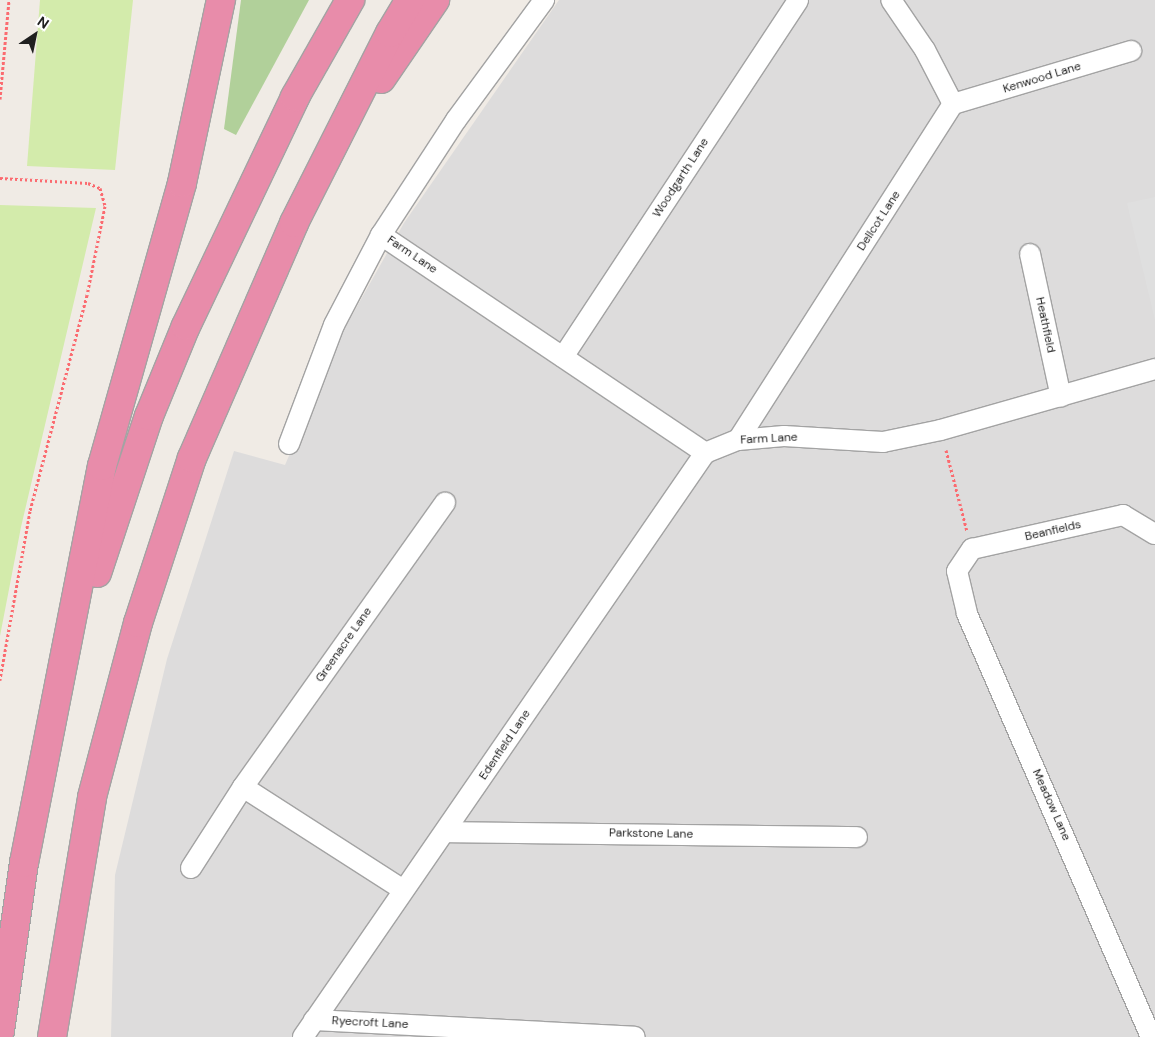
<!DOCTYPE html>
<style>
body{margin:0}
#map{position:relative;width:1155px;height:1037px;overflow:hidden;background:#f0ebe5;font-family:"DM Sans",sans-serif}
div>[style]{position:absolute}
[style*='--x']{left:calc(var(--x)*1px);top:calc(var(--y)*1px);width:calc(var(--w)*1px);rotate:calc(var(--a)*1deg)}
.residential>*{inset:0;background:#dddcdc}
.grass>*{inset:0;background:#d3ebab}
.forest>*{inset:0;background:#b1d09a}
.parking>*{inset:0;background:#dfdfdf}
.path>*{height:3px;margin-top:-1.5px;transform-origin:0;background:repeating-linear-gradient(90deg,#fb6b70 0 2.5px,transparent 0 5px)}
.roads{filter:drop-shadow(1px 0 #a3a3a3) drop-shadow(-1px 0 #a3a3a3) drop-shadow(0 1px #a3a3a3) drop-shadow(0 -1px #a3a3a3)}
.minor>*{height:20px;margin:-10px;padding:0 10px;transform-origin:10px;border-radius:10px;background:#fff}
.motorway>*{height:28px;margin:-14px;padding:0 14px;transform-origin:14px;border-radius:14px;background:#e88caa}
span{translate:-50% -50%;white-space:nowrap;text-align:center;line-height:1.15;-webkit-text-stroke:4.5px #fff;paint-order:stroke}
.street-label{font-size:12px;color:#1f1f1f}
.north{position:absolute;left:10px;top:10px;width:50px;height:50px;-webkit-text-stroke:4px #fff;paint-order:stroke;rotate:34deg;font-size:14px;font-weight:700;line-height:20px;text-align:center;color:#1f1f1f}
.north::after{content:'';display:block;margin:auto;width:18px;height:22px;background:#1f1f1f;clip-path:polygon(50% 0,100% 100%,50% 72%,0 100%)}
</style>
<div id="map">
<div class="residential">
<i style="clip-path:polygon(559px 0,1155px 0,1155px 1037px,111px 1037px,115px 875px,167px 659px,234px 451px,285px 465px,342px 333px,404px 223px)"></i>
</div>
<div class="grass">
<i style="clip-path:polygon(40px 0,133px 0,115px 170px,27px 166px)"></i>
<i style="clip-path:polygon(0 205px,96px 208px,21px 527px,0 636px)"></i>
</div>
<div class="forest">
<i style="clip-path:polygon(241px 0,309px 0,236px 135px,224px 129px)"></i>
</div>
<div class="parking">
<i style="clip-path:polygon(1155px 197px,1155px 320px,1127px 203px)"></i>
</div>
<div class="path">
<i style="--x:0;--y:99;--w:99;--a:-84.8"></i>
<i style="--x:0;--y:178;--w:88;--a:3.3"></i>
<i style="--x:88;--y:183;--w:13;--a:23"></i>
<i style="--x:100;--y:188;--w:19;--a:74"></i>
<i style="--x:105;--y:206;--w:91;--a:101.4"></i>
<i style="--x:87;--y:295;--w:223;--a:104.8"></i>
<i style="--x:30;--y:511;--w:172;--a:100.1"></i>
<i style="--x:946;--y:450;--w:84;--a:75.5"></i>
</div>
<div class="roads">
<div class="minor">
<i style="--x:953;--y:104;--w:186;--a:-16.6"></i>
<i style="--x:381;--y:235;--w:391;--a:33.9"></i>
<i style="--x:1030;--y:254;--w:146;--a:77.8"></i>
<i style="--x:563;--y:357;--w:427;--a:-56.6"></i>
<i style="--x:738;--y:440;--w:399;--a:-57.4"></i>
<i style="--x:953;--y:104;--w:61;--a:-117.4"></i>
<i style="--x:925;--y:50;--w:60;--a:-124.2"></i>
<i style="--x:289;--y:444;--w:127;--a:-69.3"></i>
<i style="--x:334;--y:325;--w:102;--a:-62.4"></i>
<i style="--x:381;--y:235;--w:137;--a:-56.9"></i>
<i style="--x:456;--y:120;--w:149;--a:-53.7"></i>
<i style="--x:705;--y:453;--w:35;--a:-22"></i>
<i style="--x:738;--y:440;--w:46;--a:-5"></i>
<i style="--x:784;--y:436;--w:99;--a:3.5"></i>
<i style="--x:883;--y:442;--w:59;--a:-11.7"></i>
<i style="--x:941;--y:430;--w:223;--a:-15.9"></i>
<i style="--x:243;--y:787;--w:189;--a:32.7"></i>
<i style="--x:446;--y:832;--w:411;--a:0.7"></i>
<i style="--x:191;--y:868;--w:96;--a:-57.3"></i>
<i style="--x:243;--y:787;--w:349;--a:-54.6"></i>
<i style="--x:314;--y:1020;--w:321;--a:3"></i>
<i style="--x:303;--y:1037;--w:709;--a:-55.46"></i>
<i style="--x:1151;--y:1037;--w:462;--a:-113.5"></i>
<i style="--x:967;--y:613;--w:43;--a:-103.4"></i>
<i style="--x:957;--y:571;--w:27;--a:-56"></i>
<i style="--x:972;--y:549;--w:155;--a:-12.7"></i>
<i style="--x:1123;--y:515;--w:37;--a:31"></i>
</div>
<div class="motorway">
<i style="--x:381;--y:79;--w:96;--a:-55.6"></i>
<i style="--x:97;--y:573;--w:165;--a:-71.7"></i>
<i style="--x:149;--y:416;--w:97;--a:-67.7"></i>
<i style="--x:186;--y:326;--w:254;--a:-64.5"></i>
<i style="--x:295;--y:97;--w:112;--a:-60.4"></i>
<i style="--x:0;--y:1031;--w:170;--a:-81.9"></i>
<i style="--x:24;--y:863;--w:405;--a:-78.9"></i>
<i style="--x:102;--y:466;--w:294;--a:-74.2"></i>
<i style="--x:182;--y:183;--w:187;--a:-78"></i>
<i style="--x:52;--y:1037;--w:243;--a:-80.5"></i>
<i style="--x:92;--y:797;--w:180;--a:-75.2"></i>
<i style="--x:138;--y:623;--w:174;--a:-71.9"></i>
<i style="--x:192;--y:458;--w:256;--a:-66.5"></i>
<i style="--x:294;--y:223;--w:213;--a:-63.2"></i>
<i style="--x:390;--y:33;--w:39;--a:-59"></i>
</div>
</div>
<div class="street-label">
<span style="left:1042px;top:78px;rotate:-17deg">Kenwood Lane</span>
<span style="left:681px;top:178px;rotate:-57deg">Woodgarth Lane</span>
<span style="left:879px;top:221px;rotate:-57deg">Dellcot Lane</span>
<span style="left:412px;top:255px;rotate:34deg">Farm Lane</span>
<span style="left:1045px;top:325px;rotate:78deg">Heathfield</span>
<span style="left:769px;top:439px;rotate:-3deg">Farm Lane</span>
<span style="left:1053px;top:531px;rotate:-13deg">Beanfields</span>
<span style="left:344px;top:645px;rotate:-55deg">Greenacre Lane</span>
<span style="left:505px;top:745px;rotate:-56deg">Edenfield Lane</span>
<span style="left:1051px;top:805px;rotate:66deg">Meadow Lane</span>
<span style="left:651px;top:834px;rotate:1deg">Parkstone Lane</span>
<span style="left:370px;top:1023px;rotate:3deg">Ryecroft Lane</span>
</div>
<div class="north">N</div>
</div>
